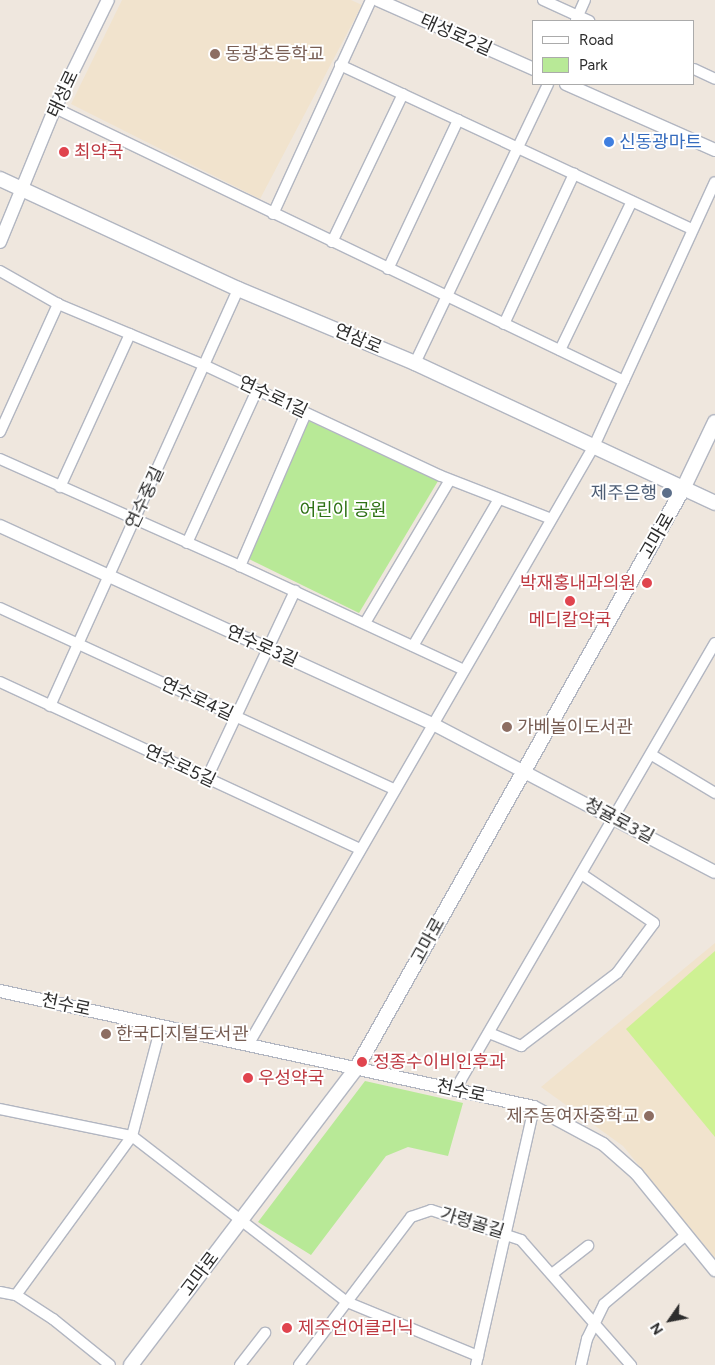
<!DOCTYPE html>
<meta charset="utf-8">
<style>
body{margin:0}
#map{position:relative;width:715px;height:1365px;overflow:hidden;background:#efe7de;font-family:Figtree,"Noto Sans KR",sans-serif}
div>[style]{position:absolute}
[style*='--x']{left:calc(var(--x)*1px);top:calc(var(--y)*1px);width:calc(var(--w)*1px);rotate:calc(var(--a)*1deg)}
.education>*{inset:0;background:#f1e3cd}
.green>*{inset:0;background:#b8e997}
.pitch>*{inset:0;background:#cef193}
.roads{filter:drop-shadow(1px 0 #b2b6c1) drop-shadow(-1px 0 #b2b6c1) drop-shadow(0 1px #b2b6c1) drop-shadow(0 -1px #b2b6c1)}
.minor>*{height:10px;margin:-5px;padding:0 5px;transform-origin:5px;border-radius:5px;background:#fff}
.tertiary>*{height:12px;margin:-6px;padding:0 6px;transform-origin:6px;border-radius:6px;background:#fff}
.secondary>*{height:14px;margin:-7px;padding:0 7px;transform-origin:7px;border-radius:7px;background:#fff}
.dots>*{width:14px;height:14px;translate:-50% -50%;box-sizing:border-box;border:2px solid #fff;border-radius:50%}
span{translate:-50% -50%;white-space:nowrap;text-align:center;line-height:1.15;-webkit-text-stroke:4px #fff;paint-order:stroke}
.street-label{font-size:18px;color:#2d2d2d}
.education-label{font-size:18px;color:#785e54}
.left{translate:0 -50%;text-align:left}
.right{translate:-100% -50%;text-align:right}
.shop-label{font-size:18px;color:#366cbe}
.health-label{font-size:18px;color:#be3a42}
.service-label{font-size:18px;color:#4e5e75}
.park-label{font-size:18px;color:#2e7115}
.legend{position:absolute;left:532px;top:20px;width:162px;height:65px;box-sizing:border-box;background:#fff;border:1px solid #ababab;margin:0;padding:6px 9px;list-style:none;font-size:15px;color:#2d2d2d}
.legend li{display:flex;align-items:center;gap:10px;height:25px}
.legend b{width:25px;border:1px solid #ababab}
.north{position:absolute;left:645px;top:1295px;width:50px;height:50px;-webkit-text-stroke:4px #fff;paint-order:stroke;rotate:237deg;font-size:14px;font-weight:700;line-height:20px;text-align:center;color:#2d2d2d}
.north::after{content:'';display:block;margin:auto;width:18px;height:22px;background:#2d2d2d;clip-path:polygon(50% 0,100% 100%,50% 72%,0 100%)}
</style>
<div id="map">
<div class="education">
<i style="clip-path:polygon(122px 0,351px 0,362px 5px,260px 199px,71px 104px)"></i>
<i style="clip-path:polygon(715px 943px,715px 1258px,623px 1146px,541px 1087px)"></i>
</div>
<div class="green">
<i style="clip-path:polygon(309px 421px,438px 481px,359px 613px,249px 559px)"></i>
<i style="clip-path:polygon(365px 1081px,463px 1103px,448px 1156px,408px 1147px,386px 1156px,311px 1255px,258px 1222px)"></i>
</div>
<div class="pitch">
<i style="clip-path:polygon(715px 951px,715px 1137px,626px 1029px)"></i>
</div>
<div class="roads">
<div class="minor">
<i style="--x:543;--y:0;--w:51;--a:24.5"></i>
<i style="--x:576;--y:20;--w:22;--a:-66"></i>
<i style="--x:340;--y:65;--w:388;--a:25"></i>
<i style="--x:694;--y:69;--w:23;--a:25"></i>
<i style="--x:55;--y:108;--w:631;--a:25.63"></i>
<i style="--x:273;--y:214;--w:235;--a:-65.4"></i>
<i style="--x:332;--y:242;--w:164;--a:-64.4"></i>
<i style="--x:388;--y:269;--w:165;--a:-64.8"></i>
<i style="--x:0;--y:271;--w:67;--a:29.6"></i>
<i style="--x:58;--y:304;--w:160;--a:22.7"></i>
<i style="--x:206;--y:366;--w:259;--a:25.1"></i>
<i style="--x:441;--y:476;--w:116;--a:21.3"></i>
<i style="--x:504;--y:324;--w:166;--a:-65"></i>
<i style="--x:560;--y:350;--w:165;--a:-64.2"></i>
<i style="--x:415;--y:363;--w:309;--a:-64.5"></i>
<i style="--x:306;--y:413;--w:167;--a:113.3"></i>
<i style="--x:240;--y:566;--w:247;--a:24.9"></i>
<i style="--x:0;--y:432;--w:141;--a:-65.6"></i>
<i style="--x:0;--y:459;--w:263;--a:24"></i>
<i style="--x:60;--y:487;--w:168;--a:-65.4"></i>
<i style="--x:187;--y:543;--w:168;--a:-65.4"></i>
<i style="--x:0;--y:608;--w:435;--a:24.7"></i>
<i style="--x:365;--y:623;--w:166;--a:-59.3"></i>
<i style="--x:413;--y:646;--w:170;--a:-59.7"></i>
<i style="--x:0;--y:682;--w:397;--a:24.9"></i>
<i style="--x:50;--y:706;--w:457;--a:-65.7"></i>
<i style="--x:652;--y:755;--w:74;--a:31.1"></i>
<i style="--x:207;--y:778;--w:207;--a:-64.8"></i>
<i style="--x:489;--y:1033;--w:35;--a:22"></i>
<i style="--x:521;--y:1046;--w:121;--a:-37.2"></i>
<i style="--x:617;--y:973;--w:62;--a:-53.5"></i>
<i style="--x:654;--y:923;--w:86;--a:-145.9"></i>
<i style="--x:248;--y:1045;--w:692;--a:-59.99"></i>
<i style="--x:594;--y:446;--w:290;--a:-65.4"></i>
<i style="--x:455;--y:1090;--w:517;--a:-59.82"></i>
<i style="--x:0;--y:1109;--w:135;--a:11.6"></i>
<i style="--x:132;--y:1136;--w:272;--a:37.7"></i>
<i style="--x:347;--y:1302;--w:142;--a:22.4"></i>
<i style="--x:552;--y:1274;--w:46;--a:-37.9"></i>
<i style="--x:0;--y:1292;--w:16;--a:11"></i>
<i style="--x:16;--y:1295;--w:44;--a:33"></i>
<i style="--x:53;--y:1319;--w:73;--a:38.9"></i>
<i style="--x:16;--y:1295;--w:197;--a:-53.9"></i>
<i style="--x:132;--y:1136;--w:114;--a:-75.2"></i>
<i style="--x:240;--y:1365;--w:41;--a:-52"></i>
<i style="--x:299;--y:1365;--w:186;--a:-52.9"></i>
<i style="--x:411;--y:1217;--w:21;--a:-19"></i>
<i style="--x:431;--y:1210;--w:95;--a:18.4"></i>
<i style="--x:521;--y:1240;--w:167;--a:48.7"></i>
<i style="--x:476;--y:1365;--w:264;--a:-77.3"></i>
<i style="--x:581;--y:1365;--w:27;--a:-77"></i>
<i style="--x:587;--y:1339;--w:39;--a:-64"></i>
<i style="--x:604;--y:1304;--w:107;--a:-40.1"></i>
</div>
<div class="tertiary">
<i style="--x:378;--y:0;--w:171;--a:23.9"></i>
<i style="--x:566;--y:84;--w:163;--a:23.9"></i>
<i style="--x:0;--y:242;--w:145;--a:-67.7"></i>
<i style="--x:55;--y:108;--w:120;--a:-63.9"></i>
<i style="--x:0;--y:526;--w:476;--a:24.6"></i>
<i style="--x:433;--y:724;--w:318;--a:27.7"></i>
<i style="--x:0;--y:991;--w:546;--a:12.26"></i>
<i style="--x:534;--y:1107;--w:78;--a:28.2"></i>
<i style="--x:603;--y:1144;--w:45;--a:41.4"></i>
<i style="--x:637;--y:1174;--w:124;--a:50.9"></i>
</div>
<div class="secondary">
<i style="--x:0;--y:179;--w:262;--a:24.8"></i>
<i style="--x:238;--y:289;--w:192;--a:22.7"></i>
<i style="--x:415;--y:363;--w:331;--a:25"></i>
<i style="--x:131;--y:1365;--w:372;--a:-52.8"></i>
<i style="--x:356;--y:1069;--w:666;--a:-60.59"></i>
<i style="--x:683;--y:489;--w:74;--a:-64.5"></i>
</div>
</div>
<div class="dots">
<i style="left:215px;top:54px;background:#8d6e63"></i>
<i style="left:609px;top:142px;background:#3f7fe0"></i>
<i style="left:64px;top:152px;background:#e0444e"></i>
<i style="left:667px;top:493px;background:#5c6f8a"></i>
<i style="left:647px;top:583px;background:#e0444e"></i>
<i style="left:570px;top:601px;background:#e0444e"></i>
<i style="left:507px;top:727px;background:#8d6e63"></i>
<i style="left:106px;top:1034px;background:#8d6e63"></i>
<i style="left:362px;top:1062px;background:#e0444e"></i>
<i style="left:248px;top:1078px;background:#e0444e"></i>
<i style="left:649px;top:1116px;background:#8d6e63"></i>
<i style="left:287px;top:1328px;background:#e0444e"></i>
</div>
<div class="street-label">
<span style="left:456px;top:35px;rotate:24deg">태성로2길</span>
<span style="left:63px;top:94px;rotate:-65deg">태성로</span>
<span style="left:358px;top:339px;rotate:23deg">연삼로</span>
<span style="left:273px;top:397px;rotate:25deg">연수로1길</span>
<span style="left:145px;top:498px;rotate:-65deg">연수중길</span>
<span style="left:657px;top:536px;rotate:-60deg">고마로</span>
<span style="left:262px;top:646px;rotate:24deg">연수로3길</span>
<span style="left:197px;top:699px;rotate:25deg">연수로4길</span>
<span style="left:180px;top:766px;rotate:25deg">연수로5길</span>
<span style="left:619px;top:821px;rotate:28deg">청귤로3길</span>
<span style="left:428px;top:941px;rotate:-61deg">고마로</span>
<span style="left:66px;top:1005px;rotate:12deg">천수로</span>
<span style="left:461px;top:1091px;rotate:12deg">천수로</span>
<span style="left:472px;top:1223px;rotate:17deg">가령골길</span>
<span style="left:200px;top:1274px;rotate:-53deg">고마로</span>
</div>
<div class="education-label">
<span class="left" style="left:225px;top:54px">동광초등학교</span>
<span class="left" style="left:517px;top:727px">가베놀이도서관</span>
<span class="left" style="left:116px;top:1034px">한국디지털도서관</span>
<span class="right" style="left:639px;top:1116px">제주동여자중학교</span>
</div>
<div class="shop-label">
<span class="left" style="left:619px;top:142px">신동광마트</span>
</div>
<div class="health-label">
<span class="left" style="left:74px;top:152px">최약국</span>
<span class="right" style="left:636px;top:583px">박재홍내과의원</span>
<span style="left:570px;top:620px">메디칼약국</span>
<span class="left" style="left:373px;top:1062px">정종수이비인후과</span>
<span class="left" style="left:258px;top:1078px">우성약국</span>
<span class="left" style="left:298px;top:1328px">제주언어클리닉</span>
</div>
<div class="service-label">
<span class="right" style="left:657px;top:493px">제주은행</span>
</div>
<div class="park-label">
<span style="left:343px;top:510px">어린이 공원</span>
</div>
<ul class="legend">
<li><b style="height:6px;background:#fff"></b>Road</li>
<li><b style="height:14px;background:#b8e997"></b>Park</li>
</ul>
<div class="north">N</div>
</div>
